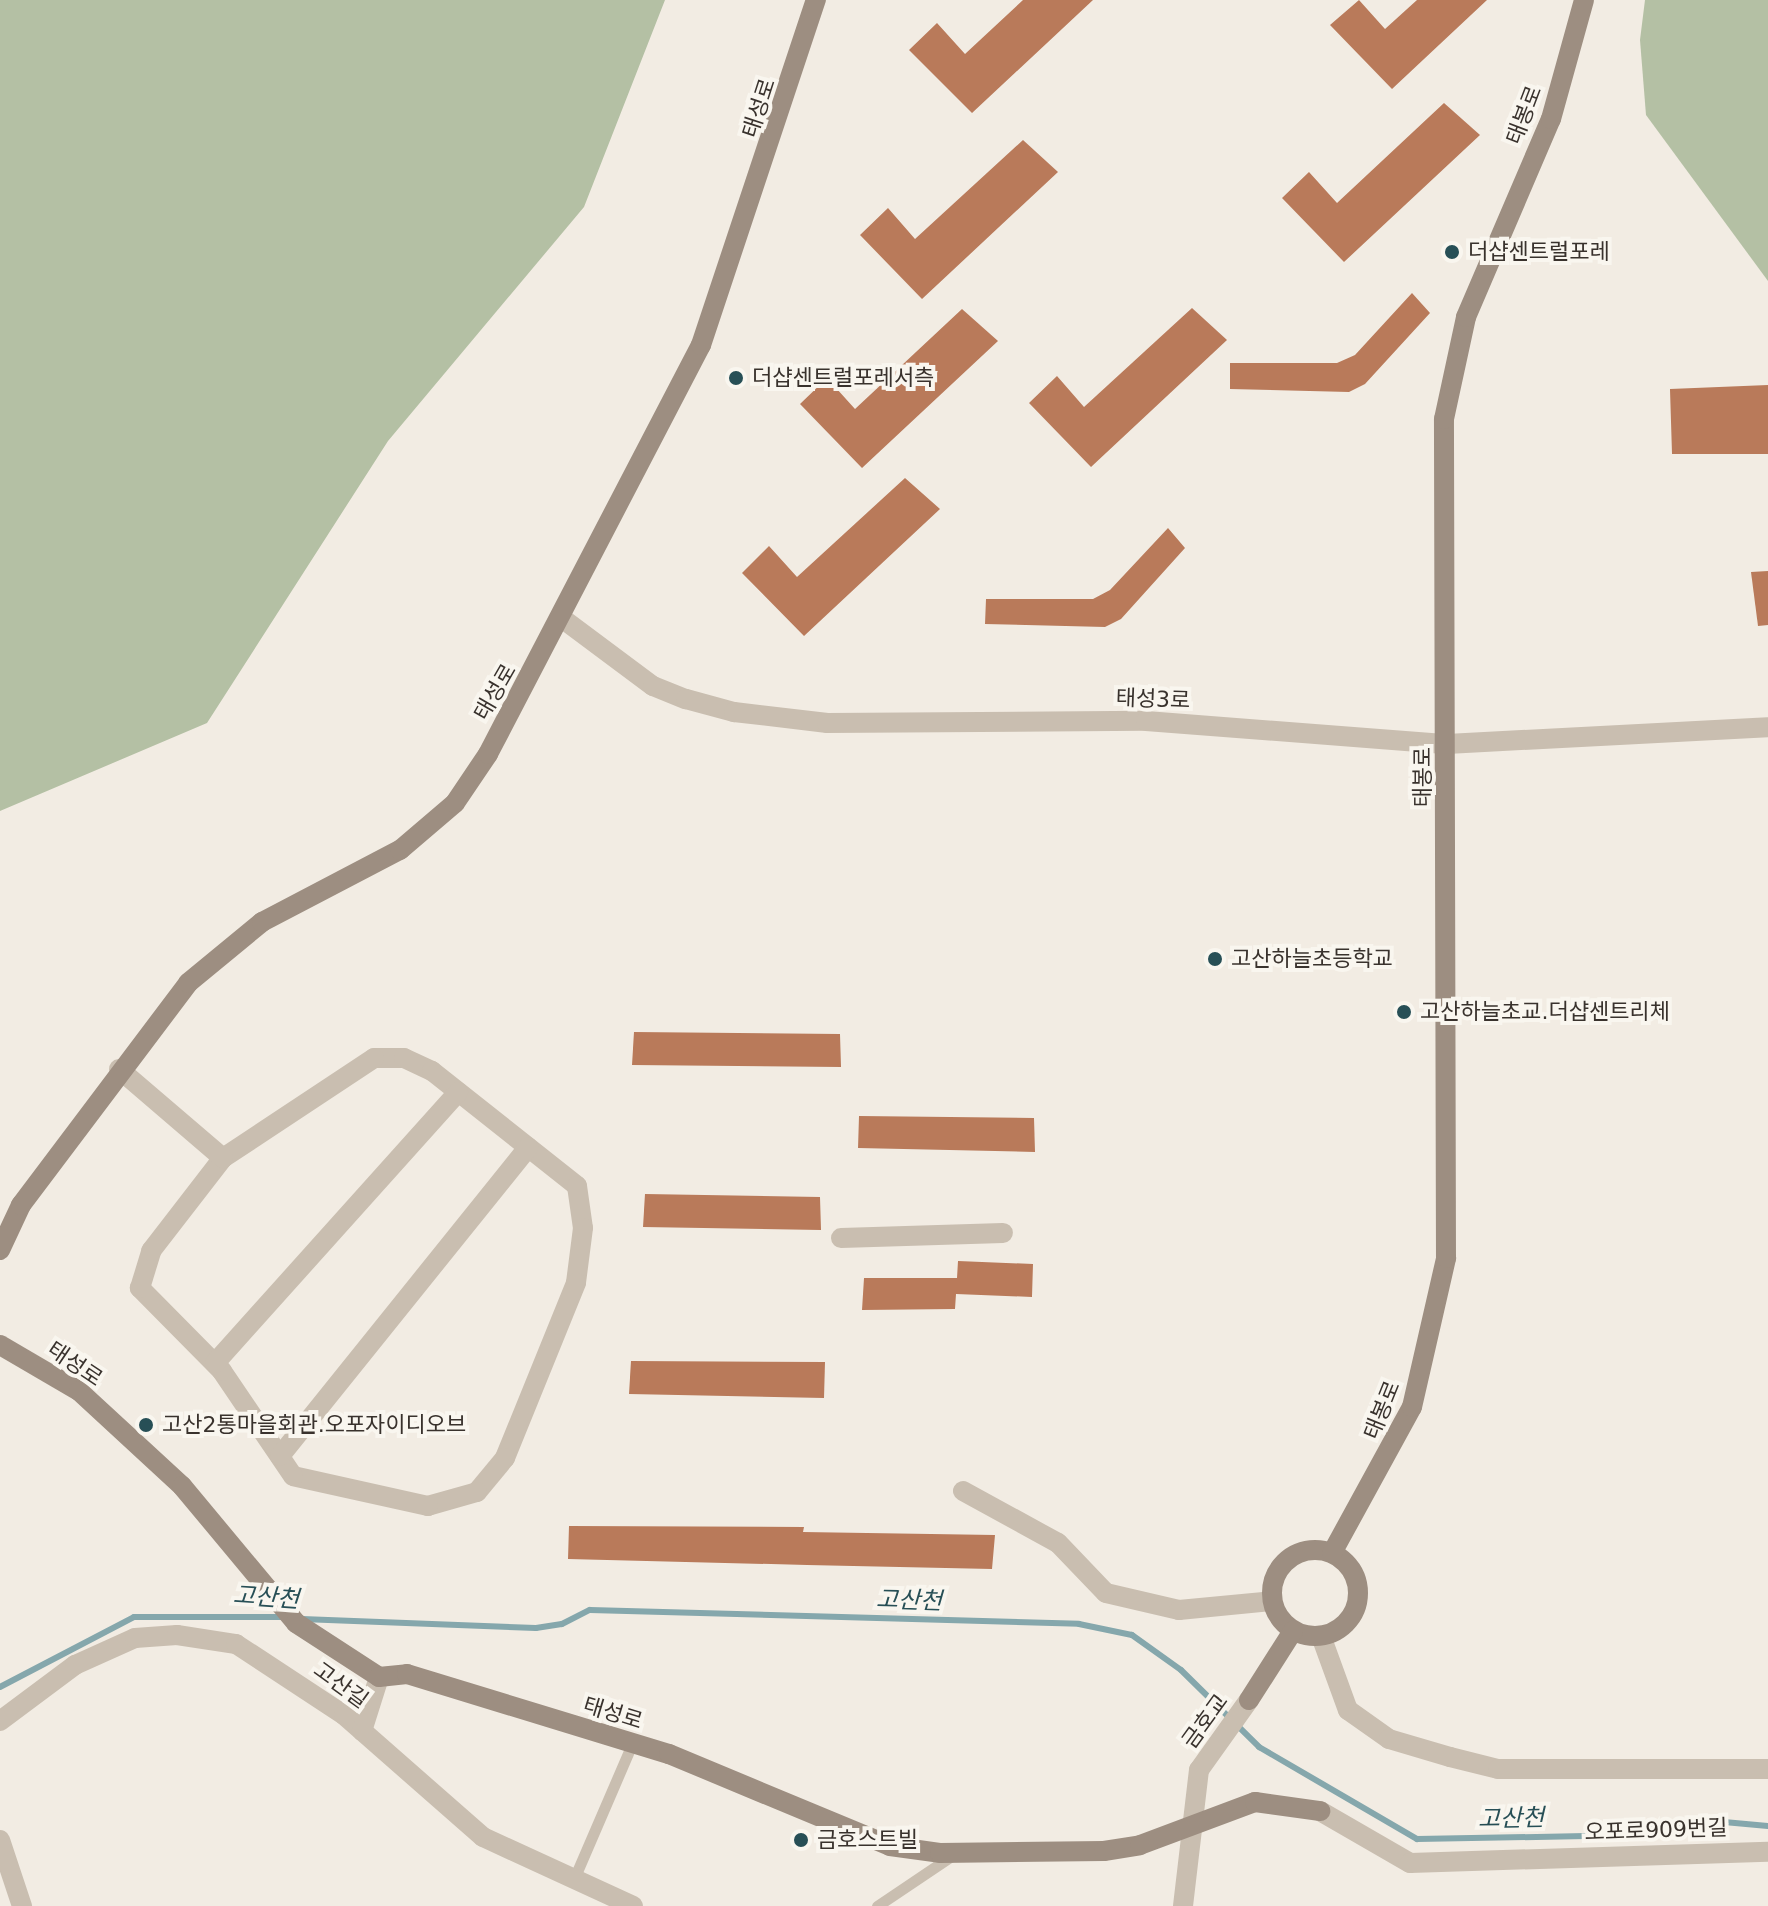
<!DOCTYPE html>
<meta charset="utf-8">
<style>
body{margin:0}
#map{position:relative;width:1768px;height:1906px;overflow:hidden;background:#f2ece3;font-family:"DejaVu Sans","Noto Sans KR",sans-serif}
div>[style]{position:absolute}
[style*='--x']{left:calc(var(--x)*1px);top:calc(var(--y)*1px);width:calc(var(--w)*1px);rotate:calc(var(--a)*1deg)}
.green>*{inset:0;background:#b4c0a4}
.stream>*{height:6px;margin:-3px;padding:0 3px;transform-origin:3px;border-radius:3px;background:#85a7ac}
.building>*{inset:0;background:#b97a5a}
.lane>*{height:11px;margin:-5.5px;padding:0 5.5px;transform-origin:5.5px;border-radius:5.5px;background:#c9beb0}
.street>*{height:20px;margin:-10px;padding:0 10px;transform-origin:10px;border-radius:10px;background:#c9beb0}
.secondary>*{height:20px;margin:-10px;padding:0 10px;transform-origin:10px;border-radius:10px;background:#9d8e81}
.secondary>.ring{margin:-10px;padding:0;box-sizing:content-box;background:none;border:20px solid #9d8e81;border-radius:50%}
.dots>*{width:22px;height:22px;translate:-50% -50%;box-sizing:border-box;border:4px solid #f9f6ef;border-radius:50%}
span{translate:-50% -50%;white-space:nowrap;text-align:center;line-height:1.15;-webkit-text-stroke:8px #f9f6ef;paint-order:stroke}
.street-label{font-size:22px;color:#39322d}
.poi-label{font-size:22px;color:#39322d}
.left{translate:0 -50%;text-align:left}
.water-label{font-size:24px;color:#274f56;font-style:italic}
</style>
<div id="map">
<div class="green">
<i style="clip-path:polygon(0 0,665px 0,584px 207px,388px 441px,207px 723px,0 811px)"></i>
<i style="clip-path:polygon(1645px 0,1768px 0,1768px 281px,1646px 115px,1640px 40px)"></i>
</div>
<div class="stream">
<i style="--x:302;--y:1619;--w:234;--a:2.2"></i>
<i style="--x:536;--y:1628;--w:26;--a:-9"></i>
<i style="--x:562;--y:1624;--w:31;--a:-27"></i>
<i style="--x:590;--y:1610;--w:489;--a:1.6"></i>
<i style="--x:1079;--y:1624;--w:54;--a:11.7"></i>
<i style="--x:1132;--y:1635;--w:60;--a:35.5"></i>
<i style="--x:1181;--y:1670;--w:110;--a:44.6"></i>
<i style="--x:1259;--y:1747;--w:183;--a:30.2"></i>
<i style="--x:1417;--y:1839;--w:169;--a:-1"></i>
<i style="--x:1586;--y:1836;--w:139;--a:-5.8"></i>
<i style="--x:1724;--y:1822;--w:44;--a:5.2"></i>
<i style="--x:0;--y:1687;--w:151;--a:-27.6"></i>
<i style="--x:134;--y:1617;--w:149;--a:0"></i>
</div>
<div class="building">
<i style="clip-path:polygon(1023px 0,1093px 0,972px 113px,909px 50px,937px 23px,965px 54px)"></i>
<i style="clip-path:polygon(1359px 0,1385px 29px,1417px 0,1487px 0,1392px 89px,1330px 25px)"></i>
<i style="clip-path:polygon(1444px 103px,1480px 135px,1344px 262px,1282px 198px,1309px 172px,1337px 203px)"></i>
<i style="clip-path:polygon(1023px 140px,1058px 172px,922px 299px,860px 235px,888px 208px,915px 239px)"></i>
<i style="clip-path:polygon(1412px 293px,1430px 313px,1365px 384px,1349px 392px,1230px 389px,1230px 363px,1337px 363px,1355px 355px)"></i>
<i style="clip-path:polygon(1192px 308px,1227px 340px,1091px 467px,1029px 403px,1057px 376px,1084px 407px)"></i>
<i style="clip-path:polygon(962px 309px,998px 341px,862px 468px,800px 404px,827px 378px,855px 409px)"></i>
<i style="clip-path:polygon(1768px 385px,1768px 454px,1672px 454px,1670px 389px)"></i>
<i style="clip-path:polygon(905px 478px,940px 509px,804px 636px,742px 573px,769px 546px,797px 577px)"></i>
<i style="clip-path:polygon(1168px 528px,1185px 548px,1121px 619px,1105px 627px,985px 624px,986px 599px,1093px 599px,1110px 590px)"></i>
<i style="clip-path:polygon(1768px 571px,1768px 625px,1758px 626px,1751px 572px)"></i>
<i style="clip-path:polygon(634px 1032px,840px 1034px,841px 1067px,632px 1065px)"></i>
<i style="clip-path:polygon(859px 1116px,1034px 1118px,1035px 1152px,858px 1148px)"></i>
<i style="clip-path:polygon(645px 1194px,820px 1197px,821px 1230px,643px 1227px)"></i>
<i style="clip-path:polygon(958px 1261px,1033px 1264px,1032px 1297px,956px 1294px,955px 1309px,862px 1310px,864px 1278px,957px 1278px)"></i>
<i style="clip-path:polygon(631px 1361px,825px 1362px,824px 1398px,629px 1394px)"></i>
<i style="clip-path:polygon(569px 1526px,804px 1527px,803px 1532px,995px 1535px,992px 1569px,807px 1565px,568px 1559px)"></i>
</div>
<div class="lane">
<i style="--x:573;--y:1881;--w:149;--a:-66.7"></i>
<i style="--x:877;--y:1906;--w:92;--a:-33.9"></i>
</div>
<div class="street">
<i style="--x:563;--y:619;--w:112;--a:36.7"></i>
<i style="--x:653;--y:686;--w:35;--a:22"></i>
<i style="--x:686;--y:699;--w:50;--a:15.2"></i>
<i style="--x:734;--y:712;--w:94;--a:6.7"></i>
<i style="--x:827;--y:723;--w:319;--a:-0.4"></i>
<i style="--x:1146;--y:721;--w:302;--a:4.4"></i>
<i style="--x:1447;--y:744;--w:321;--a:-3"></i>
<i style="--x:374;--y:1058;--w:30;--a:0"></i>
<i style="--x:404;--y:1058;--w:31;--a:25"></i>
<i style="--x:432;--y:1071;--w:185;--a:38.4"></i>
<i style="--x:577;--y:1186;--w:42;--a:81.9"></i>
<i style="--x:583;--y:1228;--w:55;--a:97.3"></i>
<i style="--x:576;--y:1283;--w:189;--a:112.1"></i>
<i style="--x:505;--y:1458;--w:44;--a:129.5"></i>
<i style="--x:477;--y:1492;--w:51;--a:164.1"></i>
<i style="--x:428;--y:1506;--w:138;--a:-167.5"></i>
<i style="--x:293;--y:1476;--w:127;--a:-124.1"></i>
<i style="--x:222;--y:1371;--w:117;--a:-134.7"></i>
<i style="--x:140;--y:1288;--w:39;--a:-73"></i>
<i style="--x:151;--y:1251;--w:118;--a:-52.3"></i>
<i style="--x:223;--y:1158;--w:181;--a:-33.5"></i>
<i style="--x:119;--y:1069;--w:137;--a:40.6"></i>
<i style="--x:841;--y:1238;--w:162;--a:-1.8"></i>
<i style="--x:215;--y:1363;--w:364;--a:-48.1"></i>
<i style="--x:280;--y:1456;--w:396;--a:-51.2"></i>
<i style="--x:963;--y:1491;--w:108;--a:28.7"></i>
<i style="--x:1058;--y:1543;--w:69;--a:46.2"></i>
<i style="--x:1106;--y:1593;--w:75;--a:13.1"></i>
<i style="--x:1179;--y:1610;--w:93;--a:-5.5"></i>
<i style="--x:1321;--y:1636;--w:79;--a:70"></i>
<i style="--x:1348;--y:1710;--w:50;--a:35.3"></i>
<i style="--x:1389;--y:1739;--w:64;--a:16.4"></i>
<i style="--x:1450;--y:1757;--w:49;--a:14"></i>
<i style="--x:1498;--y:1769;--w:270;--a:0"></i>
<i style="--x:0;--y:1721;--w:94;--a:-36.7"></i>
<i style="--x:75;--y:1665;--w:66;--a:-24.2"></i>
<i style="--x:135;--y:1638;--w:42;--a:-4.1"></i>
<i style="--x:177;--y:1635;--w:60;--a:8.7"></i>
<i style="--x:236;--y:1644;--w:129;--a:33.3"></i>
<i style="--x:344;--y:1715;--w:185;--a:41.3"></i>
<i style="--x:483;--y:1837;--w:165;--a:24.7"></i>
<i style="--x:362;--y:1731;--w:57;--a:-72.5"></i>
<i style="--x:1320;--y:1811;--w:104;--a:30"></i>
<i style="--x:1410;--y:1863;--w:358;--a:-1.8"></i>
<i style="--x:0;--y:1840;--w:70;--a:71.6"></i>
<i style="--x:1183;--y:1906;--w:137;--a:-83.3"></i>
<i style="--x:1199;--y:1770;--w:86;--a:-54.5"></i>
</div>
<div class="secondary">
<i style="--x:0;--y:1250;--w:50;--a:-65"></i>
<i style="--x:21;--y:1205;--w:278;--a:-53"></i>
<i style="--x:188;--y:983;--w:96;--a:-39.5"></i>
<i style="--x:262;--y:922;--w:156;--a:-27.6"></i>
<i style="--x:400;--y:850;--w:72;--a:-40.5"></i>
<i style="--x:455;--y:803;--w:59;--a:-56"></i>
<i style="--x:488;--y:754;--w:461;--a:-62.5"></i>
<i style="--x:701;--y:345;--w:364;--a:-71.6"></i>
<i style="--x:0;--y:1345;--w:91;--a:30.2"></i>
<i style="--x:79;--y:1391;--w:140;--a:42.7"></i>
<i style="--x:182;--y:1486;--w:178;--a:50.2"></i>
<i style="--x:296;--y:1623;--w:99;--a:33"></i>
<i style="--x:379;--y:1677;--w:28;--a:-6"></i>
<i style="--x:407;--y:1674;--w:274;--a:17"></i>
<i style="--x:669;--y:1754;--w:239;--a:22.6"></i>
<i style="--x:890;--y:1846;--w:50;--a:8"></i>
<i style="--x:940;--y:1853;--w:164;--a:-0.7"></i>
<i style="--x:1104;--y:1851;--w:36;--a:-9"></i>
<i style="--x:1140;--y:1845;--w:123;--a:-20.5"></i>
<i style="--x:1255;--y:1802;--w:66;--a:7.9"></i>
<i class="ring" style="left:1272px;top:1550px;width:66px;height:66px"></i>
<i style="--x:1332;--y:1553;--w:166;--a:-61.3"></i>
<i style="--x:1412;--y:1407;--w:153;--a:-77.1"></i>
<i style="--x:1446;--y:1258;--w:839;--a:-90.14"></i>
<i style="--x:1444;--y:419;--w:104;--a:-77.8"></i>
<i style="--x:1466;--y:317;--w:215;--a:-66.8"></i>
<i style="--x:1551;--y:119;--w:123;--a:-74.5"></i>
<i style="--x:1249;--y:1700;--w:82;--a:-57.5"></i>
</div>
<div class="dots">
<i style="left:1452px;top:252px;background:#274f56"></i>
<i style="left:736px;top:378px;background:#274f56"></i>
<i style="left:1215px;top:959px;background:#274f56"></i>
<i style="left:1404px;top:1012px;background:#274f56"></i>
<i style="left:146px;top:1425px;background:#274f56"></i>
<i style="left:801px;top:1840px;background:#274f56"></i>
</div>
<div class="street-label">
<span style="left:759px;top:108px;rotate:-72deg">태성로</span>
<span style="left:1524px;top:115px;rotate:-69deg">태봉로</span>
<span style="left:495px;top:692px;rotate:-60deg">태성로</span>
<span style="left:1153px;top:699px;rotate:2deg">태성3로</span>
<span style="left:1423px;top:777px;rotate:-90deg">태봉로</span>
<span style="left:75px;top:1364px;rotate:34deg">태성로</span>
<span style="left:1382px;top:1410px;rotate:-68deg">태봉로</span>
<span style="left:341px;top:1685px;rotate:36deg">고산길</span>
<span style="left:613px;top:1713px;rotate:17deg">태성로</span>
<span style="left:1205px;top:1721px;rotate:-54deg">금호교</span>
<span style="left:1656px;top:1830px;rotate:-2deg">오포로909번길</span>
</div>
<div class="poi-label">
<span class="left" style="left:1468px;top:252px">더샵센트럴포레</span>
<span class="left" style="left:752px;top:378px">더샵센트럴포레서측</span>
<span class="left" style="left:1231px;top:959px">고산하늘초등학교</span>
<span class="left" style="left:1420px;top:1012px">고산하늘초교.더샵센트리체</span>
<span class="left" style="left:162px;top:1425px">고산2통마을회관.오포자이디오브</span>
<span class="left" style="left:817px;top:1840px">금호스트빌</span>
</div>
<div class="water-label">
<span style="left:266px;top:1598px;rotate:4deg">고산천</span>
<span style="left:909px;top:1601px;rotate:2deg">고산천</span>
<span style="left:1511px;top:1819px;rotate:-1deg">고산천</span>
</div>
</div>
